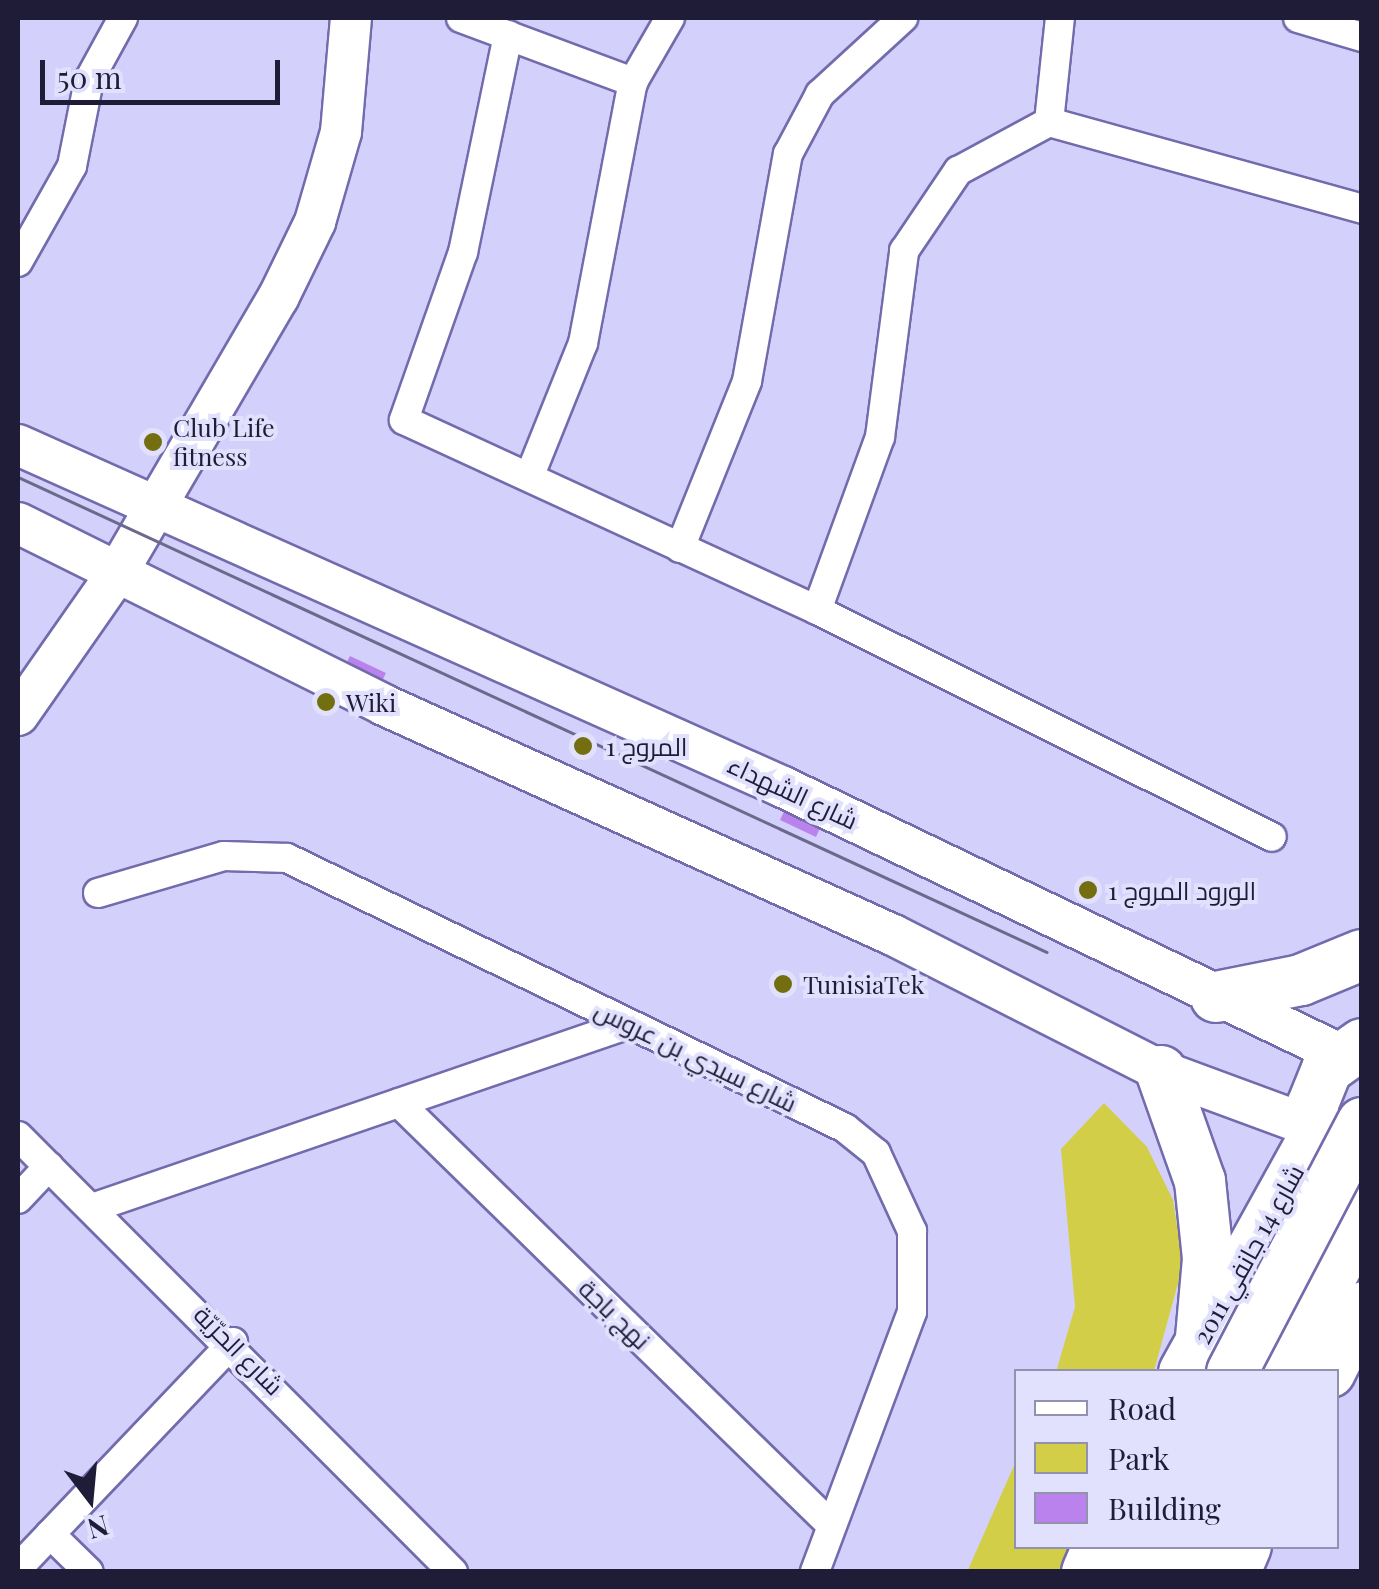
<!DOCTYPE html>
<meta charset="utf-8">
<style>
body{margin:0}
#map{position:relative;width:1379px;height:1589px;overflow:hidden;background:#d3d1fc;font-family:"Playfair Display",Cairo,serif}
div>[style]{position:absolute}
[style*='--x']{left:calc(var(--x)*1px);top:calc(var(--y)*1px);width:calc(var(--w)*1px);rotate:calc(var(--a)*1deg)}
.green>*{inset:0;background:#d3ce48}
.building>*{inset:0;background:#ba82ec}
.roads{filter:drop-shadow(2px 0 #726bac) drop-shadow(-2px 0 #726bac) drop-shadow(0 2px #726bac) drop-shadow(0 -2px #726bac)}
.street>*{height:28px;margin:-14px;padding:0 14px;transform-origin:14px;border-radius:14px;background:#fff}
.secondary>*{height:40px;margin:-20px;padding:0 20px;transform-origin:20px;border-radius:20px;background:#fff}
.highway>*{height:50px;margin:-25px;padding:0 25px;transform-origin:25px;border-radius:25px;background:#fff}
.tram>*{height:2.5px;margin:-1.25px;padding:0 1.25px;transform-origin:1.25px;border-radius:1.25px;background:#6c698b}
.bridges{filter:drop-shadow(2px 0 #726bac) drop-shadow(-2px 0 #726bac) drop-shadow(0 2px #726bac) drop-shadow(0 -2px #726bac)}
.highway-bridge>*{height:50px;margin:-25px;padding:0 25px;transform-origin:25px;border-radius:25px;background:#fff}
.dots>*{width:28px;height:28px;translate:-50% -50%;box-sizing:border-box;border:5px solid #e1e0fd;border-radius:50%}
span{translate:-50% -50%;white-space:nowrap;text-align:center;line-height:1.15;-webkit-text-stroke:8px #e1e0fd;paint-order:stroke}
.poi-label{font-size:25px;color:#1f1c37}
.left{translate:0 -50%;text-align:left}
.street-label{font-size:25px;color:#1f1c37}
.frame{position:absolute;inset:0;border:20px solid #1f1c37;pointer-events:none}
.legend{position:absolute;left:1014px;top:1369px;width:325px;height:180px;box-sizing:border-box;background:#e1e0fd;border:2px solid #9392ae;margin:0;padding:12px 18px;list-style:none;font-size:30px;color:#1f1c37}
.legend li{display:flex;align-items:center;gap:20px;height:50px}
.legend b{width:50px;border:2px solid #9392ae}
.north{position:absolute;left:40px;top:1449px;width:100px;height:100px;-webkit-text-stroke:8px #e1e0fd;paint-order:stroke;rotate:164deg;font-size:28px;font-weight:700;line-height:40px;text-align:center;color:#1f1c37}
.north::after{content:'';display:block;margin:auto;width:35px;height:45px;background:#1f1c37;clip-path:polygon(50% 0,100% 100%,50% 72%,0 100%)}
.scale{position:absolute;left:40px;top:60px;width:240px;height:45px;box-sizing:border-box;border:5px solid #1f1c37;border-top:0;padding-left:12px;font-size:30px;line-height:35px;white-space:nowrap;color:#1f1c37;-webkit-text-stroke:8px #e1e0fd;paint-order:stroke}
</style>
<div id="map">
<div class="green">
<i style="clip-path:polygon(1104px 1103px,1147px 1147px,1173px 1200px,1183px 1265px,1154px 1371px,1056px 1372px,1075px 1307px,1061px 1149px)"></i>
<i style="clip-path:polygon(1016px 1461px,1016px 1546px,1084px 1547px,1073px 1571px,967px 1572px)"></i>
</div>
<div class="building">
<i style="clip-path:polygon(350px 656px,386px 673px,379px 687px,343px 670px)"></i>
<i style="clip-path:polygon(787px 805px,823px 821px,816px 837px,780px 820px)"></i>
</div>
<div class="roads">
<div class="street">
<i style="--x:461;--y:18;--w:184;--a:20.4"></i>
<i style="--x:1298;--y:18;--w:67;--a:16.5"></i>
<i style="--x:508;--y:35;--w:222;--a:101.7"></i>
<i style="--x:463;--y:252;--w:178;--a:109.4"></i>
<i style="--x:404;--y:420;--w:455;--a:24.7"></i>
<i style="--x:817;--y:610;--w:508;--a:26.51"></i>
<i style="--x:1049;--y:122;--w:105;--a:-84"></i>
<i style="--x:18;--y:262;--w:110;--a:-60.6"></i>
<i style="--x:72;--y:166;--w:88;--a:-78.8"></i>
<i style="--x:89;--y:80;--w:71;--a:-61.3"></i>
<i style="--x:530;--y:475;--w:142;--a:-68.1"></i>
<i style="--x:583;--y:343;--w:266;--a:-79.2"></i>
<i style="--x:633;--y:82;--w:74;--a:-60"></i>
<i style="--x:680;--y:548;--w:180;--a:-68.1"></i>
<i style="--x:747;--y:381;--w:231;--a:-79.8"></i>
<i style="--x:788;--y:154;--w:68;--a:-61.9"></i>
<i style="--x:820;--y:94;--w:113;--a:-42.5"></i>
<i style="--x:817;--y:610;--w:184;--a:-70"></i>
<i style="--x:880;--y:437;--w:188;--a:-82.6"></i>
<i style="--x:904;--y:251;--w:97;--a:-56"></i>
<i style="--x:958;--y:171;--w:103;--a:-28.3"></i>
<i style="--x:1049;--y:122;--w:325;--a:15.5"></i>
<i style="--x:98;--y:893;--w:131;--a:-16.4"></i>
<i style="--x:224;--y:856;--w:63;--a:1.8"></i>
<i style="--x:287;--y:858;--w:620;--a:25.82"></i>
<i style="--x:845;--y:1128;--w:40;--a:39"></i>
<i style="--x:876;--y:1153;--w:86;--a:65.2"></i>
<i style="--x:912;--y:1231;--w:81;--a:90"></i>
<i style="--x:912;--y:1312;--w:278;--a:110.5"></i>
<i style="--x:399;--y:1103;--w:604;--a:44.33"></i>
<i style="--x:18;--y:1136;--w:616;--a:45.07"></i>
<i style="--x:18;--y:1199;--w:45;--a:-46.8"></i>
<i style="--x:92;--y:1208;--w:568;--a:-18.91"></i>
<i style="--x:50;--y:1534;--w:54;--a:44.3"></i>
<i style="--x:18;--y:1568;--w:312;--a:-46.4"></i>
</div>
<div class="secondary">
<i style="--x:18;--y:445;--w:838;--a:24.09"></i>
<i style="--x:783;--y:787;--w:620;--a:25.61"></i>
<i style="--x:18;--y:523;--w:409;--a:26.4"></i>
<i style="--x:384;--y:705;--w:559;--a:24.32"></i>
<i style="--x:893;--y:935;--w:301;--a:26.9"></i>
<i style="--x:1161;--y:1071;--w:161;--a:20.3"></i>
<i style="--x:18;--y:715;--w:173;--a:-55.1"></i>
<i style="--x:117;--y:573;--w:319;--a:-59.7"></i>
<i style="--x:278;--y:298;--w:85;--a:-64"></i>
<i style="--x:315;--y:222;--w:94;--a:-73.9"></i>
<i style="--x:341;--y:132;--w:114;--a:-85"></i>
</div>
<div class="highway">
<i style="--x:1216;--y:997;--w:87;--a:-11.3"></i>
<i style="--x:1301;--y:980;--w:66;--a:-22.3"></i>
<i style="--x:1362;--y:1044;--w:43;--a:144.5"></i>
<i style="--x:1327;--y:1069;--w:40;--a:112"></i>
<i style="--x:1312;--y:1106;--w:52;--a:78.9"></i>
<i style="--x:1322;--y:1157;--w:52;--a:39.5"></i>
<i style="--x:1161;--y:1071;--w:117;--a:70.5"></i>
<i style="--x:1200;--y:1181;--w:78;--a:84.1"></i>
<i style="--x:1208;--y:1259;--w:78;--a:95.1"></i>
<i style="--x:1184;--y:1372;--w:269;--a:-61"></i>
<i style="--x:1281;--y:1372;--w:174;--a:-62.3"></i>
<i style="--x:1330;--y:1372;--w:72;--a:-63.4"></i>
<i style="--x:1087;--y:1572;--w:28;--a:-67"></i>
<i style="--x:1138;--y:1572;--w:29;--a:-65"></i>
<i style="--x:1185;--y:1572;--w:28;--a:-67"></i>
<i style="--x:1235;--y:1572;--w:28;--a:-67"></i>
</div>
</div>
<div class="tram">
<i style="--x:18;--y:477;--w:1133;--a:24.78"></i>
</div>
<div class="bridges">
<div class="highway-bridge">
<i style="--x:1232;--y:1372;--w:281;--a:-62.4"></i>
</div>
</div>
<div class="dots">
<i style="left:153px;top:442px;background:#736f10"></i>
<i style="left:326px;top:702px;background:#736f10"></i>
<i style="left:583px;top:746px;background:#736f10"></i>
<i style="left:1088px;top:890px;background:#736f10"></i>
<i style="left:783px;top:984px;background:#736f10"></i>
</div>
<div class="poi-label">
<span class="left" style="left:173px;top:442px">Club Life<br>fitness</span>
<span class="left" style="left:346px;top:702px">Wiki</span>
<span class="left" style="left:606px;top:746px">المروج 1</span>
<span class="left" style="left:1108px;top:890px">الورود المروج 1</span>
<span class="left" style="left:803px;top:984px">TunisiaTek</span>
</div>
<div class="street-label">
<span style="left:793px;top:792px;rotate:25deg">شارع الشهداء</span>
<span style="left:696px;top:1056px;rotate:26deg">شارع سيدي بن عروس</span>
<span style="left:1248px;top:1254px;rotate:-61deg">شارع 14 جانفي 2011</span>
<span style="left:615px;top:1314px;rotate:44deg">نهج باجة</span>
<span style="left:239px;top:1350px;rotate:45deg">شارع الحرّيّة</span>
</div>
<div class="frame"></div>
<ul class="legend">
<li><b style="height:12px;background:#fff"></b>Road</li>
<li><b style="height:28px;background:#d3ce48"></b>Park</li>
<li><b style="height:28px;background:#ba82ec"></b>Building</li>
</ul>
<div class="north">N</div>
<div class="scale">50 m</div>
</div>
